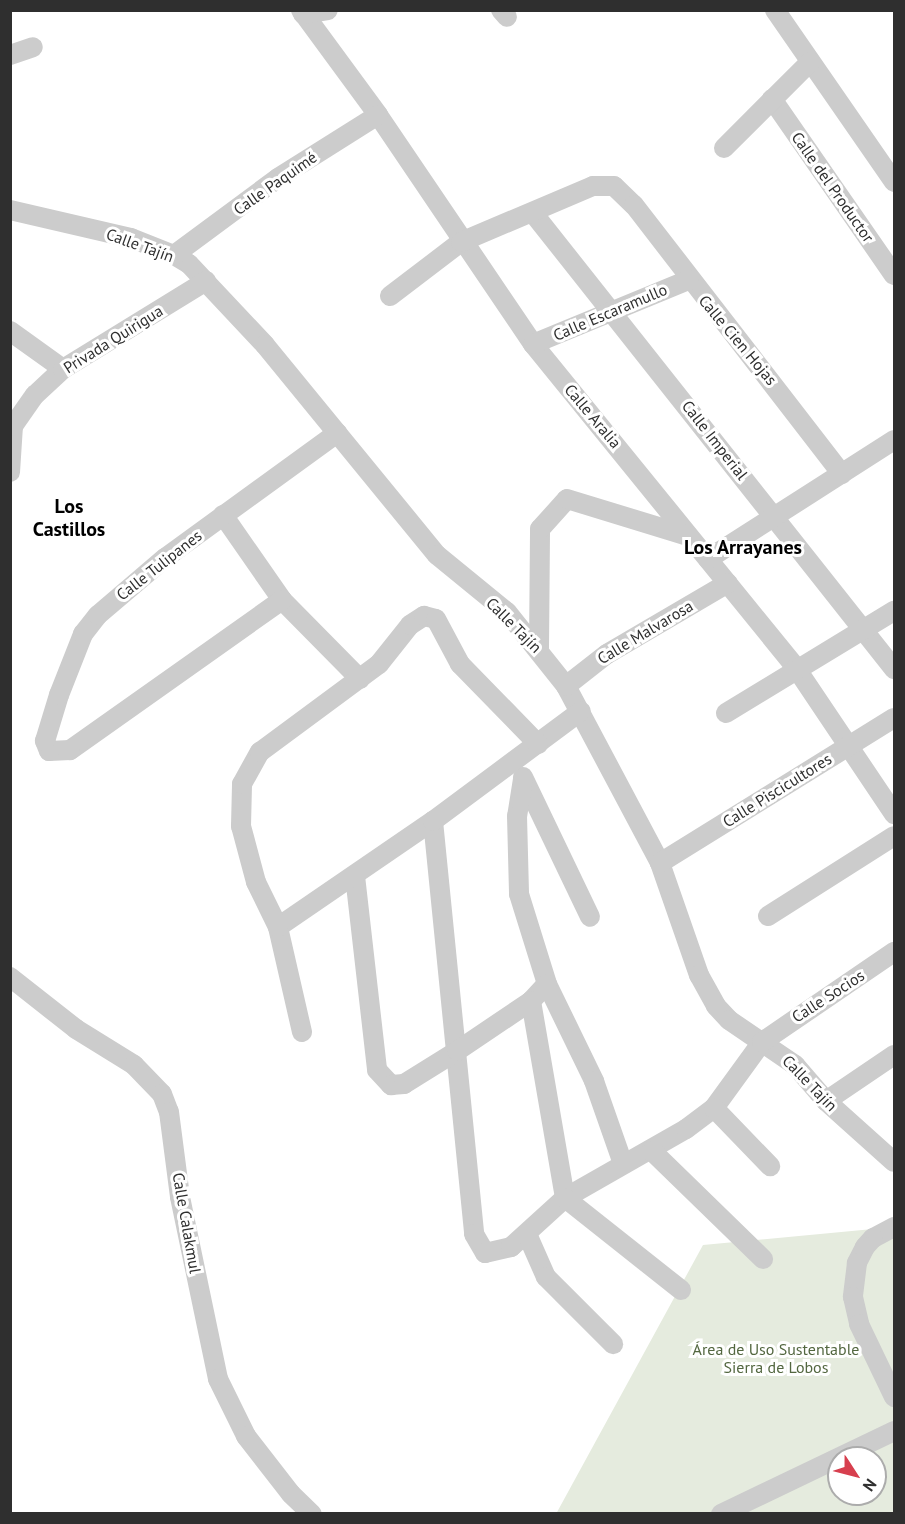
<!DOCTYPE html>
<meta charset="utf-8">
<style>
body{margin:0}
#map{position:relative;width:905px;height:1524px;overflow:hidden;background:#fff;font-family:"PT Sans",sans-serif}
div>[style]{position:absolute}
[style*='--x']{left:calc(var(--x)*1px);top:calc(var(--y)*1px);width:calc(var(--w)*1px);rotate:calc(var(--a)*1deg)}
.green>*{inset:0;background:#e5ebde}
.minor>*{height:20px;margin:-10px;padding:0 10px;transform-origin:10px;border-radius:10px;background:#ccc}
span{translate:-50% -50%;white-space:nowrap;text-align:center;line-height:1.15;-webkit-text-stroke:6px #fff;paint-order:stroke}
.street-label{font-size:16px;color:#2f2f2f}
.park-label{font-size:16px;color:#536740}
.quarter-label{font-size:20px;color:#000;font-weight:700}
.frame{position:absolute;inset:0;border:12px solid #2f2f2f;pointer-events:none}
.north{position:absolute;left:827px;top:1446px;width:60px;height:60px;box-sizing:border-box;background:#fff;border:2px solid #acacac;border-radius:50%;rotate:126deg;font-size:16px;font-weight:700;line-height:24px;text-align:center;color:#2f2f2f}
.north::after{content:'';display:block;margin:auto;width:21px;height:27px;background:#d73f4e;clip-path:polygon(50% 0,100% 100%,50% 72%,0 100%)}
</style>
<div id="map">
<div class="green">
<i style="clip-path:polygon(evenodd,894px 1227px,894px 1513px,556px 1514px,703px 1245px,894px 1227px,839px 1458px,875px 1458px,875px 1494px,839px 1494px,839px 1458px)"></i>
</div>
<div class="minor">
<i style="--x:301;--y:10;--w:130;--a:53.7"></i>
<i style="--x:378;--y:115;--w:277;--a:55.9"></i>
<i style="--x:533;--y:344;--w:417;--a:50.9"></i>
<i style="--x:796;--y:668;--w:176;--a:56.1"></i>
<i style="--x:501;--y:10;--w:9;--a:49"></i>
<i style="--x:775;--y:10;--w:209;--a:55.3"></i>
<i style="--x:303;--y:14;--w:25;--a:-9"></i>
<i style="--x:10;--y:55;--w:24;--a:-19"></i>
<i style="--x:772;--y:99;--w:214;--a:55.3"></i>
<i style="--x:724;--y:148;--w:122;--a:-45"></i>
<i style="--x:10;--y:210;--w:124;--a:13"></i>
<i style="--x:131;--y:238;--w:46;--a:21.6"></i>
<i style="--x:174;--y:255;--w:17;--a:31"></i>
<i style="--x:189;--y:264;--w:111;--a:46.8"></i>
<i style="--x:265;--y:345;--w:271;--a:50.7"></i>
<i style="--x:437;--y:555;--w:90;--a:39.2"></i>
<i style="--x:507;--y:612;--w:95;--a:51.4"></i>
<i style="--x:566;--y:686;--w:200;--a:62"></i>
<i style="--x:660;--y:863;--w:119;--a:70.8"></i>
<i style="--x:699;--y:975;--w:35;--a:61"></i>
<i style="--x:716;--y:1006;--w:19;--a:47"></i>
<i style="--x:729;--y:1020;--w:80;--a:34.3"></i>
<i style="--x:795;--y:1065;--w:48;--a:49.3"></i>
<i style="--x:826;--y:1101;--w:91;--a:41.9"></i>
<i style="--x:533;--y:213;--w:582;--a:51.63"></i>
<i style="--x:174;--y:255;--w:129;--a:-36.5"></i>
<i style="--x:278;--y:178;--w:118;--a:-32.2"></i>
<i style="--x:390;--y:296;--w:89;--a:-37.3"></i>
<i style="--x:461;--y:242;--w:143;--a:-23"></i>
<i style="--x:593;--y:186;--w:21;--a:0"></i>
<i style="--x:614;--y:186;--w:28;--a:44"></i>
<i style="--x:634;--y:205;--w:340;--a:52.3"></i>
<i style="--x:10;--y:331;--w:65;--a:35.6"></i>
<i style="--x:533;--y:344;--w:168;--a:-22.4"></i>
<i style="--x:10;--y:472;--w:46;--a:-86.3"></i>
<i style="--x:13;--y:426;--w:38;--a:-55"></i>
<i style="--x:35;--y:395;--w:38;--a:-43"></i>
<i style="--x:63;--y:369;--w:168;--a:-31.6"></i>
<i style="--x:223;--y:515;--w:103;--a:55.2"></i>
<i style="--x:282;--y:600;--w:111;--a:45.4"></i>
<i style="--x:708;--y:559;--w:221;--a:-32.6"></i>
<i style="--x:282;--y:600;--w:260;--a:144.7"></i>
<i style="--x:70;--y:750;--w:21;--a:177"></i>
<i style="--x:49;--y:751;--w:11;--a:-112"></i>
<i style="--x:45;--y:741;--w:48;--a:-73.1"></i>
<i style="--x:59;--y:695;--w:66;--a:-68.5"></i>
<i style="--x:83;--y:634;--w:24;--a:-52"></i>
<i style="--x:98;--y:615;--w:88;--a:-40.4"></i>
<i style="--x:165;--y:558;--w:213;--a:-36"></i>
<i style="--x:539;--y:648;--w:119;--a:-89.5"></i>
<i style="--x:540;--y:529;--w:40;--a:-48"></i>
<i style="--x:567;--y:499;--w:127;--a:17"></i>
<i style="--x:566;--y:686;--w:52;--a:-38"></i>
<i style="--x:607;--y:654;--w:140;--a:-30.4"></i>
<i style="--x:726;--y:713;--w:197;--a:-31.3"></i>
<i style="--x:523;--y:777;--w:155;--a:64.4"></i>
<i style="--x:523;--y:779;--w:37;--a:99"></i>
<i style="--x:517;--y:816;--w:78;--a:88.5"></i>
<i style="--x:519;--y:894;--w:94;--a:72.7"></i>
<i style="--x:547;--y:984;--w:108;--a:64.1"></i>
<i style="--x:594;--y:1081;--w:88;--a:70.7"></i>
<i style="--x:433;--y:821;--w:415;--a:84.3"></i>
<i style="--x:474;--y:1234;--w:22;--a:60"></i>
<i style="--x:485;--y:1253;--w:27;--a:-13"></i>
<i style="--x:511;--y:1247;--w:73;--a:-42.2"></i>
<i style="--x:565;--y:1198;--w:139;--a:-29.7"></i>
<i style="--x:686;--y:1129;--w:35;--a:-37"></i>
<i style="--x:714;--y:1108;--w:82;--a:-54"></i>
<i style="--x:762;--y:1042;--w:160;--a:-34.3"></i>
<i style="--x:660;--y:863;--w:275;--a:-31.8"></i>
<i style="--x:355;--y:876;--w:195;--a:83.5"></i>
<i style="--x:377;--y:1070;--w:21;--a:47"></i>
<i style="--x:391;--y:1085;--w:13;--a:-4"></i>
<i style="--x:404;--y:1084;--w:62;--a:-31.9"></i>
<i style="--x:457;--y:1051;--w:89;--a:-34"></i>
<i style="--x:531;--y:1001;--w:23;--a:-47"></i>
<i style="--x:768;--y:916;--w:149;--a:-32.4"></i>
<i style="--x:278;--y:927;--w:188;--a:-34.4"></i>
<i style="--x:433;--y:821;--w:184;--a:-36.6"></i>
<i style="--x:10;--y:977;--w:84;--a:38.2"></i>
<i style="--x:76;--y:1029;--w:68;--a:31.8"></i>
<i style="--x:134;--y:1065;--w:40;--a:46"></i>
<i style="--x:162;--y:1094;--w:19;--a:69"></i>
<i style="--x:169;--y:1112;--w:86;--a:82.6"></i>
<i style="--x:180;--y:1197;--w:186;--a:78.2"></i>
<i style="--x:218;--y:1379;--w:64;--a:63.8"></i>
<i style="--x:246;--y:1436;--w:73;--a:52.2"></i>
<i style="--x:291;--y:1494;--w:29;--a:44"></i>
<i style="--x:531;--y:1001;--w:200;--a:80.2"></i>
<i style="--x:565;--y:1198;--w:148;--a:38.4"></i>
<i style="--x:302;--y:1032;--w:108;--a:-102.9"></i>
<i style="--x:278;--y:927;--w:50;--a:-116.1"></i>
<i style="--x:256;--y:882;--w:58;--a:-105"></i>
<i style="--x:241;--y:826;--w:42;--a:-88.6"></i>
<i style="--x:242;--y:784;--w:37;--a:-61"></i>
<i style="--x:260;--y:752;--w:148;--a:-36.5"></i>
<i style="--x:379;--y:664;--w:50;--a:-51.5"></i>
<i style="--x:410;--y:625;--w:17;--a:-33"></i>
<i style="--x:424;--y:616;--w:12;--a:14"></i>
<i style="--x:436;--y:619;--w:51;--a:61.9"></i>
<i style="--x:460;--y:664;--w:112;--a:45.7"></i>
<i style="--x:826;--y:1101;--w:82;--a:-34.1"></i>
<i style="--x:714;--y:1108;--w:81;--a:46"></i>
<i style="--x:652;--y:1151;--w:155;--a:44.2"></i>
<i style="--x:894;--y:1227;--w:24;--a:152"></i>
<i style="--x:873;--y:1238;--w:12;--a:132"></i>
<i style="--x:865;--y:1247;--w:18;--a:117"></i>
<i style="--x:857;--y:1263;--w:34;--a:97"></i>
<i style="--x:853;--y:1297;--w:28;--a:77"></i>
<i style="--x:859;--y:1324;--w:81;--a:64.4"></i>
<i style="--x:527;--y:1234;--w:47;--a:66.2"></i>
<i style="--x:546;--y:1277;--w:95;--a:45"></i>
<i style="--x:721;--y:1514;--w:192;--a:-25.6"></i>
</div>
<div class="street-label">
<span style="left:275px;top:183px;rotate:-35deg">Calle Paquimé</span>
<span style="left:833px;top:187px;rotate:55deg">Calle del Productor</span>
<span style="left:140px;top:245px;rotate:20deg">Calle Tajín</span>
<span style="left:610px;top:312px;rotate:-23deg">Calle Escaramullo</span>
<span style="left:113px;top:339px;rotate:-32deg">Privada Quirigua</span>
<span style="left:738px;top:340px;rotate:50deg">Calle Cien Hojas</span>
<span style="left:593px;top:416px;rotate:50deg">Calle Aralia</span>
<span style="left:715px;top:440px;rotate:52deg">Calle Imperial</span>
<span style="left:159px;top:565px;rotate:-38deg">Calle Tulipanes</span>
<span style="left:514px;top:625px;rotate:45deg">Calle Tajín</span>
<span style="left:645px;top:632px;rotate:-31deg">Calle Malvarosa</span>
<span style="left:777px;top:790px;rotate:-32deg">Calle Piscicultores</span>
<span style="left:828px;top:996px;rotate:-33deg">Calle Socios</span>
<span style="left:810px;top:1083px;rotate:46deg">Calle Tajín</span>
<span style="left:187px;top:1223px;rotate:80deg">Calle Calakmul</span>
</div>
<div class="park-label">
<span style="left:776px;top:1358px">Área de Uso Sustentable<br>Sierra de Lobos</span>
</div>
<div class="quarter-label">
<span style="left:69px;top:518px">Los<br>Castillos</span>
<span style="left:743px;top:547px">Los Arrayanes</span>
</div>
<div class="frame"></div>
<div class="north">N</div>
</div>
